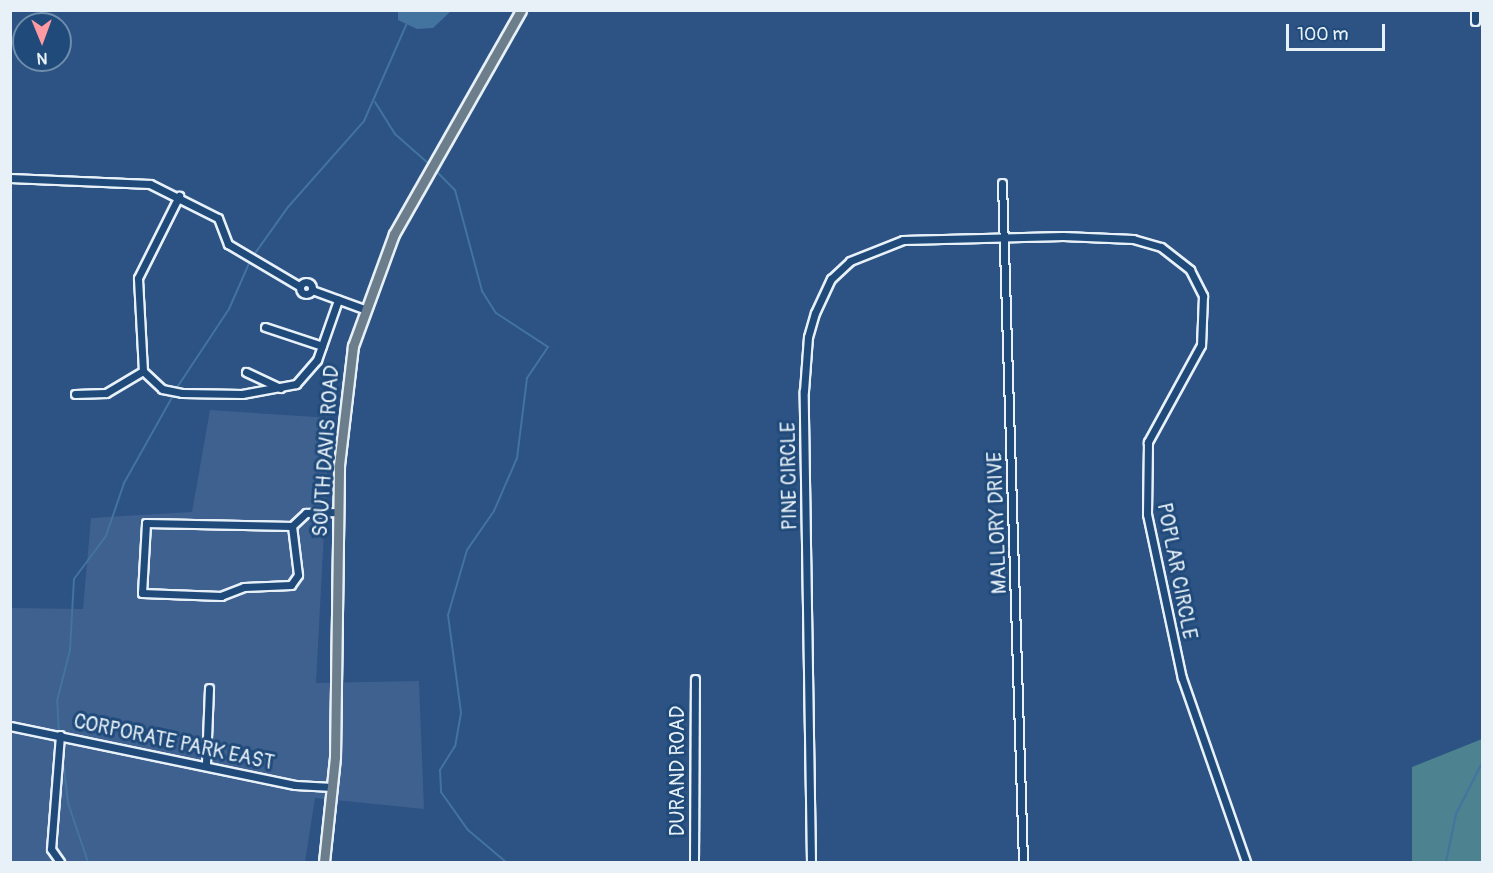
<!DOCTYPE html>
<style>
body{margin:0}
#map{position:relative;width:1493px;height:873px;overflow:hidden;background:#2c5383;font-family:Pangolin,sans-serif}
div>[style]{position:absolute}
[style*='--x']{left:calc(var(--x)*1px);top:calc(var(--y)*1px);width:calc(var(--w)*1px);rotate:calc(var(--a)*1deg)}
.built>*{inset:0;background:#3f6190}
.green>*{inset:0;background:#4d8290}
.water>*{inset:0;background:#43739f}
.stream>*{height:2px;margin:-1px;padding:0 1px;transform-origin:1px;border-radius:1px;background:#43739f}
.roads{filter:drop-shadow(2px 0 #e8f1f8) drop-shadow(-2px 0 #e8f1f8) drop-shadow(0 2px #e8f1f8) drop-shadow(0 -2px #e8f1f8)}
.minor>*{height:7px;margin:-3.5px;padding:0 3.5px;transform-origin:3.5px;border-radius:3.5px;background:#1f4a7a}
.minor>.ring{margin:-3.5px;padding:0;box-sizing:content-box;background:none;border:7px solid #1f4a7a;border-radius:50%}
.major>*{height:9px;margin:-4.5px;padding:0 4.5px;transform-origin:4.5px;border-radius:4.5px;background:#6c7d8b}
span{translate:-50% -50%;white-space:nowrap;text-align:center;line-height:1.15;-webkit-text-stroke:6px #1f4a7a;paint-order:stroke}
.street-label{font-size:20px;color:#e8f1f8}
.frame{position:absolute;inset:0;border:12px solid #e8f1f8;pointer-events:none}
.north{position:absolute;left:12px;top:12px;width:60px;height:60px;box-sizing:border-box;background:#1f4a7a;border:2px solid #6f8dac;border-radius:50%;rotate:179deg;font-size:16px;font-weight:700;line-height:24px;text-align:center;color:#e8f1f8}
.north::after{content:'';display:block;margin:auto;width:21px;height:27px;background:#ff9aa2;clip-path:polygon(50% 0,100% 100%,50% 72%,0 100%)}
.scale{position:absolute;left:1286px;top:24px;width:99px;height:27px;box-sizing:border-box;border:3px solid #e8f1f8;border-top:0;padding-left:8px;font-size:18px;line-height:21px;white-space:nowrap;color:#e8f1f8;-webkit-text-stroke:4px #1f4a7a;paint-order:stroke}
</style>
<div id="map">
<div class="built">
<i style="clip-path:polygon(210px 410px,330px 418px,316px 683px,419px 681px,424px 809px,315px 798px,305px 862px,11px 862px,11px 608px,83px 609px,91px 518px,192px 512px)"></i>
</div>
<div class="green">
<i style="clip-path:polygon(1482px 739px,1482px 862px,1412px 862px,1412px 767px)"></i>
</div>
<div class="water">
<i style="clip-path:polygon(398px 11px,398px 10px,451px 11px,433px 28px,417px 29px,398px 20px)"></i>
</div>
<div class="stream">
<i style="--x:375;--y:102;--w:38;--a:58"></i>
<i style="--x:395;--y:134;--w:45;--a:41.4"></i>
<i style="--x:433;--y:168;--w:31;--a:45"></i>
<i style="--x:455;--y:190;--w:105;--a:75"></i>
<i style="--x:482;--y:291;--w:26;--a:58"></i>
<i style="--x:496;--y:313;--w:62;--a:33.2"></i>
<i style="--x:548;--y:347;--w:37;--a:124"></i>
<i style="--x:527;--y:378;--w:81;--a:97.1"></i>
<i style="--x:517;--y:458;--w:58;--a:113.5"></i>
<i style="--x:494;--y:511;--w:47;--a:124.7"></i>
<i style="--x:467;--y:550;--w:68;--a:106.3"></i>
<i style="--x:448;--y:615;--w:99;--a:82.4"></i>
<i style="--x:461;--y:713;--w:34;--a:100"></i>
<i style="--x:455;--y:746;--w:28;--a:122"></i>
<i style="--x:440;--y:770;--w:22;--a:87"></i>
<i style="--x:441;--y:792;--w:47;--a:54.6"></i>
<i style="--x:468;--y:830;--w:50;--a:40.1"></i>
<i style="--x:176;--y:389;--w:96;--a:-56.5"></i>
<i style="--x:229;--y:309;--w:55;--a:-66.3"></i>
<i style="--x:251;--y:259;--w:64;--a:-54.6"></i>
<i style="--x:288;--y:207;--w:115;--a:-48.5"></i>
<i style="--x:364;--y:121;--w:107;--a:-66.3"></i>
<i style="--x:59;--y:735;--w:34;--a:-93"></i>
<i style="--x:57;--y:701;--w:53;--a:-75.7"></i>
<i style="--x:70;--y:650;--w:71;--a:-86.8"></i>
<i style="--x:74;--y:579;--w:54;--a:-53.3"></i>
<i style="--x:106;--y:536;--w:56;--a:-71.2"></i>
<i style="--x:124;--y:483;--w:102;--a:-60.7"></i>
<i style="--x:62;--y:749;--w:54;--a:83.7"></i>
<i style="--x:68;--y:803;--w:62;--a:71.3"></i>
<i style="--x:1446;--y:862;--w:49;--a:-78.2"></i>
<i style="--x:1456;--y:814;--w:57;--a:-63"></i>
</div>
<div class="roads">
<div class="minor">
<i style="--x:1475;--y:10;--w:11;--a:90"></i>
<i style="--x:10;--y:178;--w:140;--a:2.5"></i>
<i style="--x:150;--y:184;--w:76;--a:26.6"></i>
<i style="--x:218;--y:218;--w:28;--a:69"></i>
<i style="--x:228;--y:244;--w:82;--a:30.6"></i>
<i style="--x:1002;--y:183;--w:679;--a:88.23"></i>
<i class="ring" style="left:300px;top:282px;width:5px;height:5px"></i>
<i style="--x:312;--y:290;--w:55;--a:20.1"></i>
<i style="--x:265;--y:327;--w:60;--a:18.4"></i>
<i style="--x:143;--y:371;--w:26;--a:43"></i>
<i style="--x:162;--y:389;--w:20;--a:11"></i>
<i style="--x:182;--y:393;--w:60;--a:1"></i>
<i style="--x:242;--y:394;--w:55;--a:-10.5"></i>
<i style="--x:296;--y:384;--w:32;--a:-49"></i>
<i style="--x:317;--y:360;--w:64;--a:-70.7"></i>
<i style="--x:246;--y:372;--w:38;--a:25"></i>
<i style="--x:75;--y:394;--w:31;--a:-2"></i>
<i style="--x:106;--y:393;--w:43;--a:-30.7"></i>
<i style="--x:143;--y:371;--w:93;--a:-93.1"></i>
<i style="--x:138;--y:278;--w:92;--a:-63.4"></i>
<i style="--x:292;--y:526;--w:49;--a:83"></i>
<i style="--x:298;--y:575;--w:12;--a:125"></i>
<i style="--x:291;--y:585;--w:47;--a:177.6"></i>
<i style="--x:244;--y:587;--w:25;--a:159"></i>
<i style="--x:221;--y:596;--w:79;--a:-177.8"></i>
<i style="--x:142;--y:593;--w:70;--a:-86.7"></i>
<i style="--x:146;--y:523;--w:146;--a:1.2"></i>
<i style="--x:292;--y:526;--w:19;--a:-43"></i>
<i style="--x:306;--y:513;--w:32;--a:-2"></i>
<i style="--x:10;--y:726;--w:291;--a:11.7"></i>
<i style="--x:295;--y:785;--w:37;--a:3"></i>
<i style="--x:60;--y:735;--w:114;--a:94.5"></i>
<i style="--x:51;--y:849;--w:16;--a:55"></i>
<i style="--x:206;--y:763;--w:75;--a:-87.7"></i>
<i style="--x:694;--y:862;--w:183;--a:-89.7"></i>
<i style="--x:811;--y:862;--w:471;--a:-90.9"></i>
<i style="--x:804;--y:391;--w:54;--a:-85.8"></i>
<i style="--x:808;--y:337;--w:25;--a:-74"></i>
<i style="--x:815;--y:313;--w:38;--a:-65"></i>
<i style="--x:831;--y:279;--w:26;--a:-43"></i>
<i style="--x:850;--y:261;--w:57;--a:-21.6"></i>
<i style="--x:903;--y:240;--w:160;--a:-1.4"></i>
<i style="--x:1063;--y:236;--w:70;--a:2.5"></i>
<i style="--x:1133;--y:239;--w:29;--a:16"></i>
<i style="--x:1161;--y:247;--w:37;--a:38"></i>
<i style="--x:1190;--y:270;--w:29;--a:63"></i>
<i style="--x:1203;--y:296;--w:49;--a:92.3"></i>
<i style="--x:1201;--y:345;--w:111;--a:118.7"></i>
<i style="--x:1148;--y:442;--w:72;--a:90.8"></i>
<i style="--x:1147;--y:514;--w:168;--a:78"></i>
<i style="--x:1182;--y:678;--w:195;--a:70.8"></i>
</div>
<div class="major">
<i style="--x:324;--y:862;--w:106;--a:-84"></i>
<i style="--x:335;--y:757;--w:292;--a:-89.2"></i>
<i style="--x:339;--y:465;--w:120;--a:-83.3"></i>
<i style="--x:353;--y:346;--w:119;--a:-69.9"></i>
<i style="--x:394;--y:234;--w:257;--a:-60.4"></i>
</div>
</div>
<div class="street-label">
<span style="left:326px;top:451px;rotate:-86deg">SOUTH DAVIS ROAD</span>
<span style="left:789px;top:476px;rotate:-91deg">PINE CIRCLE</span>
<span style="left:997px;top:523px;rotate:-92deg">MALLORY DRIVE</span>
<span style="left:1177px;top:571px;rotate:79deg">POPLAR CIRCLE</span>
<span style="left:174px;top:742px;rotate:12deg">CORPORATE PARK EAST</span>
<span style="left:677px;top:771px;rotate:-90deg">DURAND ROAD</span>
</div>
<div class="frame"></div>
<div class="north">N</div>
<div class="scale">100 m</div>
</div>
